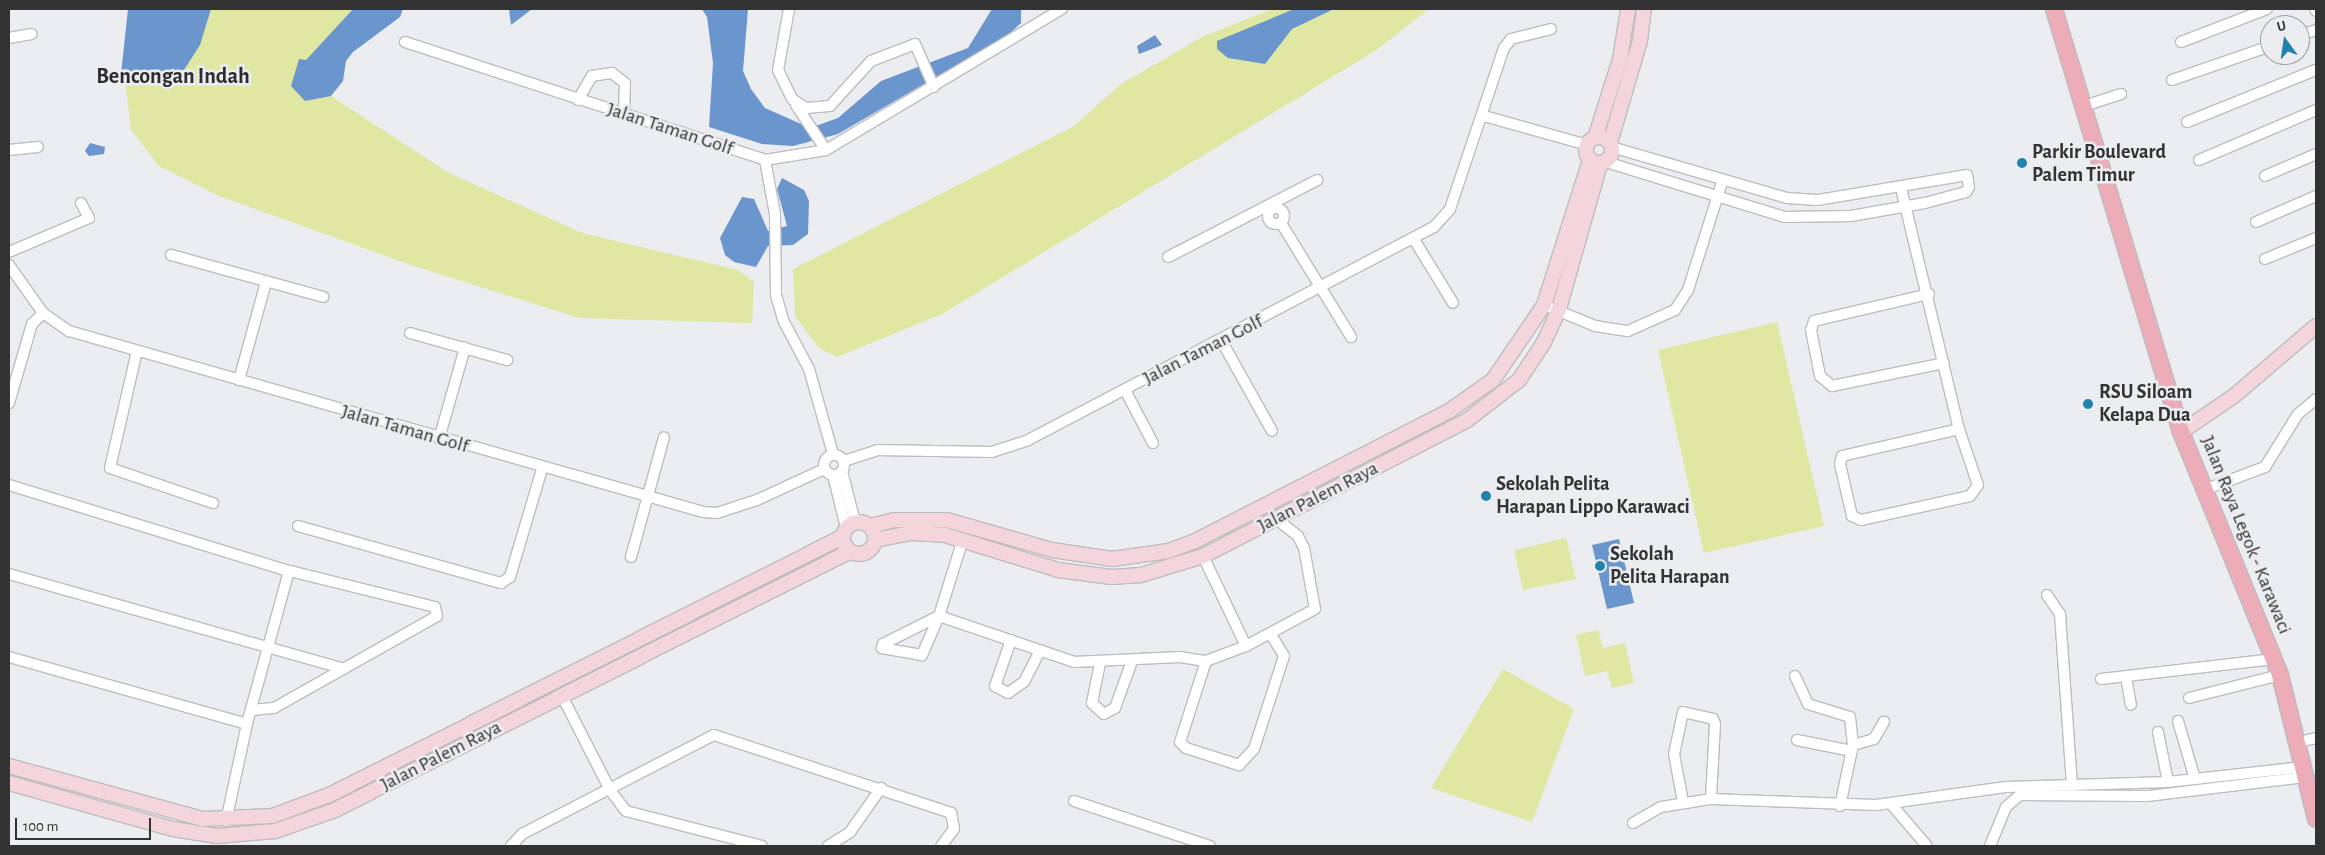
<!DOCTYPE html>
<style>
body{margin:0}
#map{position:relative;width:2325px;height:855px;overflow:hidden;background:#ecedf0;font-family:"Alegreya Sans",sans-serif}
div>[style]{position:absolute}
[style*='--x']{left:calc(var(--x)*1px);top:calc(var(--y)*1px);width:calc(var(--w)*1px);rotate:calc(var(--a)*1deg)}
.green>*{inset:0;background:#dfe7a3}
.water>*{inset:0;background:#6a95cd}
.roads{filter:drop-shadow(1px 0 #bcbdc0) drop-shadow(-1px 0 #bcbdc0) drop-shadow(0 1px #bcbdc0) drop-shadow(0 -1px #bcbdc0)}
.street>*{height:10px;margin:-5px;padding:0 5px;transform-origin:5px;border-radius:5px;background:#fff}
.street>.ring{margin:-5px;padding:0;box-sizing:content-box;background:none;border:10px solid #fff;border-radius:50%}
.secondary>*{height:14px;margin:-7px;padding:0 7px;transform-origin:7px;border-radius:7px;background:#f5d5dc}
.secondary>.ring{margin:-7px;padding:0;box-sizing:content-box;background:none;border:14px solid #f5d5dc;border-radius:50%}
.primary>*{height:16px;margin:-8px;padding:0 8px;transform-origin:8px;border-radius:8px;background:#ecacb8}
.dots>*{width:14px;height:14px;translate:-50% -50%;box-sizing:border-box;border:2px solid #ecedf0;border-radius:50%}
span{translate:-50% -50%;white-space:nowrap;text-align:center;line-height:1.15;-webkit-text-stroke:5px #ecedf0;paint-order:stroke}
.street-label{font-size:20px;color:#333334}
.poi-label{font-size:20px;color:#333334;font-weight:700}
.left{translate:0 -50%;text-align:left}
.quarter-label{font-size:22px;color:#2d2d30;font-weight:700}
.frame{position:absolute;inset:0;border:10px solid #333334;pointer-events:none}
.north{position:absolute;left:2260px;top:15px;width:50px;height:50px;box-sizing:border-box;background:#ecedf0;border:1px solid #a2a3a5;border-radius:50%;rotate:346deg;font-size:14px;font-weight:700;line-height:20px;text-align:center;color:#333334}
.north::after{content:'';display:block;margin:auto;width:18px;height:22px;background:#2182ae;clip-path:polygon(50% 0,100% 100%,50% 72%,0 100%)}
.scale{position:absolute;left:15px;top:818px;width:136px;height:22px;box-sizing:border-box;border:2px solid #333334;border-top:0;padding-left:6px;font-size:15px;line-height:18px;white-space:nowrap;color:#333334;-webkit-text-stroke:4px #ecedf0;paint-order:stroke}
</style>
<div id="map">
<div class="green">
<i style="clip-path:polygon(131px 9px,353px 9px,306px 60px,319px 95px,331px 96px,447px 172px,582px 233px,738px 270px,754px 282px,752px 323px,579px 318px,411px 265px,219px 196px,159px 166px,131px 130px,123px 63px)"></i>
<i style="clip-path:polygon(1272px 9px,1429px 9px,1375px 51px,942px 314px,837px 357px,819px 348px,795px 316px,793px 269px,1074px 126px,1121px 84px,1202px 37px)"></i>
<i style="clip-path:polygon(1777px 322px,1824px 526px,1704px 553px,1658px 350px)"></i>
<i style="clip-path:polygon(1566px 538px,1576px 579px,1523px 590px,1514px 550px)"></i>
<i style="clip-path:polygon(1598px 630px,1603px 648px,1625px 643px,1634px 683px,1612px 688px,1607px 671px,1585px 676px,1576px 635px)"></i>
<i style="clip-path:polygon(1503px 669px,1574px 709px,1532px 822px,1431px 788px)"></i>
</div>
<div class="water">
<i style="clip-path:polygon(128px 9px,211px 9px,200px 45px,177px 81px,146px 83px,121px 74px)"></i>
<i style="clip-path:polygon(353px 9px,403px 9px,400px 17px,353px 52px,346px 61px,343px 81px,331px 96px,305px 101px,291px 86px,299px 59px,306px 60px)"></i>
<i style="clip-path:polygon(509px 9px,532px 9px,511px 25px)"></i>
<i style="clip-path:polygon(702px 9px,748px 9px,743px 71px,751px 89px,765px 108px,810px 128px,838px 118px,881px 81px,968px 48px,992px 9px,1021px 9px,1021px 23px,1008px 35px,838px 134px,793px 146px,762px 144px,709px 127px,713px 63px,707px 17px)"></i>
<i style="clip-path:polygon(1294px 9px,1334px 9px,1292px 29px,1265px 64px,1228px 58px,1217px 49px,1217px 41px)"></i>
<i style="clip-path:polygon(1155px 35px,1162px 45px,1139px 54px,1137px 46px)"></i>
<i style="clip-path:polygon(90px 143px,105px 147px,104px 154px,89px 156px,85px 151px)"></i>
<i style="clip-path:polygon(782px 178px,804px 190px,809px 201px,808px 234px,793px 245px,768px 246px,756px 267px,734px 262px,725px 255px,720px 238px,742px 197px,754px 199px,768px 231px,787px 226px,777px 189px)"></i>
<i style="clip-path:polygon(1619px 539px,1634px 603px,1607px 609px,1592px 545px)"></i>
</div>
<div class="roads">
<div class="street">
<i style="--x:789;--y:9;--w:62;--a:100.2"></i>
<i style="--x:778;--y:70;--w:32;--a:64"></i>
<i style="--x:792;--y:99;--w:17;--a:33"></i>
<i style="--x:806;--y:108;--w:24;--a:-5"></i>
<i style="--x:830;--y:106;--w:61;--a:-47.7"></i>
<i style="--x:871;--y:61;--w:47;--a:-21.1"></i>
<i style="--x:915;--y:44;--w:47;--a:66.2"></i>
<i style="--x:2315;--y:9;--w:2;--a:63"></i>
<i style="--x:2300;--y:35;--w:17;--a:-17"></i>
<i style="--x:9;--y:38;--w:23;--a:-10"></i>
<i style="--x:405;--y:42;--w:379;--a:18.1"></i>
<i style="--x:765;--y:160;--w:62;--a:-9.3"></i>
<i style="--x:826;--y:150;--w:275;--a:-30.9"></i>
<i style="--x:2181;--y:42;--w:92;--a:-21"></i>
<i style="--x:2172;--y:80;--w:104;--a:-19.1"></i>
<i style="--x:578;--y:100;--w:28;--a:-60"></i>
<i style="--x:592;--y:76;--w:20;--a:-9"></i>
<i style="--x:612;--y:73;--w:16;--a:38"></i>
<i style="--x:625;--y:83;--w:30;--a:92"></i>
<i style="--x:796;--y:105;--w:54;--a:56.3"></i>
<i style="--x:2084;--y:106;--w:39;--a:-18"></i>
<i style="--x:1484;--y:116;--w:107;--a:15.7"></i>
<i style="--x:2187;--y:122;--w:139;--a:-22"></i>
<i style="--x:9;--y:150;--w:29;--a:-6"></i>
<i style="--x:765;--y:160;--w:55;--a:79.5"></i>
<i style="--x:775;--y:214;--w:81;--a:89.3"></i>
<i style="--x:776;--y:295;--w:26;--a:74"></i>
<i style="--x:783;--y:320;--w:55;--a:62"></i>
<i style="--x:809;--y:369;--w:88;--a:74.2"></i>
<i style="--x:2199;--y:160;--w:127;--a:-23.1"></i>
<i style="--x:1606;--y:162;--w:187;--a:17.1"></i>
<i style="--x:1785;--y:217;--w:66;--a:-0.9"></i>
<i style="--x:1851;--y:216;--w:75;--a:-10"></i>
<i style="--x:1925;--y:203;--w:42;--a:-15"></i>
<i style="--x:1966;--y:192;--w:6;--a:-59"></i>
<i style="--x:1969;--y:187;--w:12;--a:-99"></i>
<i style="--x:1967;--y:175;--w:152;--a:170.5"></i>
<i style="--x:1817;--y:200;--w:30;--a:-176"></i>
<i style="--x:1787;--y:198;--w:182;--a:-163.8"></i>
<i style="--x:2265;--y:176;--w:56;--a:-23.3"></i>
<i style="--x:1901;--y:188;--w:248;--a:76.5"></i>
<i style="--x:1959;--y:429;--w:59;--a:71.3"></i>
<i style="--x:1978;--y:485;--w:14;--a:126"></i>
<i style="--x:1970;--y:496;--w:112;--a:167.6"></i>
<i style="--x:1861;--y:520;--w:10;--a:-156"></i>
<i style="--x:1852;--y:516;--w:53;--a:-103"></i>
<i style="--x:1840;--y:464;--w:8;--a:-76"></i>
<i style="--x:1842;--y:456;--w:120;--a:-13"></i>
<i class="ring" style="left:1268px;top:208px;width:6px;height:6px"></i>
<i style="--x:2256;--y:222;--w:65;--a:-23.4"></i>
<i style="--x:1281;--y:223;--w:134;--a:58.4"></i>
<i style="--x:1413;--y:238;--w:76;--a:58.4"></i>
<i style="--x:9;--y:252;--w:87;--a:-23"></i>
<i style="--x:89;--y:218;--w:17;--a:-118"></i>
<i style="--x:171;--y:255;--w:158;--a:15.4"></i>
<i style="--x:1168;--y:257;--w:168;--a:-27.3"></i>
<i style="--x:2265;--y:259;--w:55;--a:-22.4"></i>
<i style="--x:9;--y:265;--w:59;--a:54.7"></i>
<i style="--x:43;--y:313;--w:32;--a:35"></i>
<i style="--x:69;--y:331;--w:659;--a:15.93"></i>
<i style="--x:703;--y:512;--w:14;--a:4"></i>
<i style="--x:717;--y:513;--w:42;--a:-18"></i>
<i style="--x:757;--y:500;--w:74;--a:-24.8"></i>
<i style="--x:1929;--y:294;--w:118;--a:166.8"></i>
<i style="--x:1814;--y:321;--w:9;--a:108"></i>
<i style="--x:1811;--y:330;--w:47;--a:78.9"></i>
<i style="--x:1820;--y:376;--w:16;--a:40"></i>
<i style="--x:1832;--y:386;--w:114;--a:-11.6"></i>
<i style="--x:1544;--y:305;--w:55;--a:22.4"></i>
<i style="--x:1595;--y:326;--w:33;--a:9"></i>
<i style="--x:1628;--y:331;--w:51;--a:-24.1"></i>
<i style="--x:1675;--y:310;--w:24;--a:-57"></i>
<i style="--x:1688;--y:290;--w:113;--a:-72.5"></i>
<i style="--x:410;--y:333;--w:101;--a:15.6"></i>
<i style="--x:1221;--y:340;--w:104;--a:60.7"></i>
<i style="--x:137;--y:351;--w:120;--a:103"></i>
<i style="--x:110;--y:468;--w:109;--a:18.8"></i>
<i style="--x:239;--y:380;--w:102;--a:-74.6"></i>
<i style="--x:1125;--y:390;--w:60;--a:62.2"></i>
<i style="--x:9;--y:403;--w:82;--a:-73.8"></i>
<i style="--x:32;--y:324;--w:16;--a:-45"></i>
<i style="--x:439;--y:439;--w:95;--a:-74.1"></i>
<i class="ring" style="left:824px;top:455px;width:10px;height:10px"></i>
<i style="--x:844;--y:461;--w:35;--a:-18"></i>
<i style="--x:877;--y:450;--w:115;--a:1"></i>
<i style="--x:992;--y:452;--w:38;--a:-18"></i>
<i style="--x:1028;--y:440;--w:458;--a:-27.7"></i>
<i style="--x:1434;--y:227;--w:24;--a:-48"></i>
<i style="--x:1450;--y:209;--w:170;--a:-71.5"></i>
<i style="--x:1504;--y:48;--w:11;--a:-52"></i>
<i style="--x:1511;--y:39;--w:41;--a:-14"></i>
<i style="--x:842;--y:471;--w:53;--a:75.7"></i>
<i style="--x:833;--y:475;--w:55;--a:76.2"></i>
<i style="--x:9;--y:485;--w:293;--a:17.1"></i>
<i style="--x:289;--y:571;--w:159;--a:105.4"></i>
<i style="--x:247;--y:724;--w:99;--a:102.2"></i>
<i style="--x:2204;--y:490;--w:65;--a:-20.7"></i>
<i style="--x:2265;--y:467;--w:62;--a:-58.1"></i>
<i style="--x:2298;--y:414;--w:23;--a:-40"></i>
<i style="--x:298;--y:526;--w:211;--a:15.7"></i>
<i style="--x:501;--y:583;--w:11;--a:-34"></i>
<i style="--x:510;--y:577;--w:113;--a:-73.5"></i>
<i style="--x:963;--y:539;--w:81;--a:107.3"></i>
<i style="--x:939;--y:616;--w:43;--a:113.6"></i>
<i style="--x:922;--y:655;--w:41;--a:-170.1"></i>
<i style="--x:882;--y:648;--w:4;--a:-76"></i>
<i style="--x:883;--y:644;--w:63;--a:-26.6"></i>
<i style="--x:939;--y:616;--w:143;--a:18.8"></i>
<i style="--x:1074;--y:662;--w:106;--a:-2.7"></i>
<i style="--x:1180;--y:657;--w:26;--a:9"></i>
<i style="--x:1206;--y:661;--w:43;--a:-20.6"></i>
<i style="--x:1246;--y:646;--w:78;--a:-28.2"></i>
<i style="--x:1315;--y:609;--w:62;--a:-100.2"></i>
<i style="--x:1304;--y:548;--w:13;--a:-117"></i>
<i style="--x:1298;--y:536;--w:28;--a:-142"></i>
<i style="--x:1203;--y:556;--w:100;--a:64.5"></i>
<i style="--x:631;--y:557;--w:124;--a:-74.6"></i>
<i style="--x:9;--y:574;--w:348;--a:15.8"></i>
<i style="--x:2047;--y:595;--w:23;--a:56"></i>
<i style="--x:2060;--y:614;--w:172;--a:86"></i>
<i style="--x:1011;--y:640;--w:49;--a:109.2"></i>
<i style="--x:995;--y:686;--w:15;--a:28"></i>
<i style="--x:1008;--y:693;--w:19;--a:-35"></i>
<i style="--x:1024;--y:682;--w:36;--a:-63"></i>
<i style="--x:9;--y:657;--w:247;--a:15.7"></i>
<i style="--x:1206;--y:661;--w:85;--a:107.8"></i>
<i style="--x:1180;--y:742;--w:8;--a:45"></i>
<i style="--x:1186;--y:748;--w:56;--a:17.8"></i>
<i style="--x:1239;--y:765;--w:22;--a:-47"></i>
<i style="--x:1254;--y:749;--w:98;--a:-72.1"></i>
<i style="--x:1284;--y:656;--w:26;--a:-121"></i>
<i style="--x:1100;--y:663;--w:41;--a:101.3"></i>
<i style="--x:1092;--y:703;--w:16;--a:43"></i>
<i style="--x:1104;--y:714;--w:13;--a:-29"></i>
<i style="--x:1115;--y:708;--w:50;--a:-70.1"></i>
<i style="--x:1795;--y:676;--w:31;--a:65"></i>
<i style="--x:1808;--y:704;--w:44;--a:17.2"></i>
<i style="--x:1850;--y:717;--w:28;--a:84"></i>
<i style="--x:2126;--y:677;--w:28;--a:80"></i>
<i style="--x:2101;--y:679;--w:174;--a:-6.6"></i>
<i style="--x:562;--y:696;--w:106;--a:62.9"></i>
<i style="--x:610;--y:790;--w:26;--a:53"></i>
<i style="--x:626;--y:811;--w:140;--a:14.4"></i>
<i style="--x:2189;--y:698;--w:94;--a:-14.2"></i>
<i style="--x:251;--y:710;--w:23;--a:-5"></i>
<i style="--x:274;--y:708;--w:187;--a:-29.4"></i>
<i style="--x:437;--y:616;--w:9;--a:-103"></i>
<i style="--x:435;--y:607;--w:150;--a:-166.1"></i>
<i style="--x:2178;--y:721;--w:60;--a:73.7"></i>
<i style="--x:2158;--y:732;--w:51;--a:78.7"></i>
<i style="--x:1797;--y:740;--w:56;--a:11.3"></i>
<i style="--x:2299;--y:747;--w:7;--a:-56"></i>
<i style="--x:2303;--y:741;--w:13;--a:-13"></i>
<i style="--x:1074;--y:801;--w:143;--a:18.3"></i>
<i style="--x:1683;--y:802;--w:49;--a:-100.6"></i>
<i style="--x:1674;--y:754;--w:43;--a:-77.9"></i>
<i style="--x:1683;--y:712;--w:31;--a:13"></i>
<i style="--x:1713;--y:719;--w:5;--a:68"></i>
<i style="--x:1715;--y:724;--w:75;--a:93.1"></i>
<i style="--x:1891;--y:804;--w:55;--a:49.4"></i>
<i style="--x:1840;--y:806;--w:62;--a:-78"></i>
<i style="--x:1853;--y:745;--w:22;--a:-16"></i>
<i style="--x:1874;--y:739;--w:20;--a:-60"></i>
<i style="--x:1633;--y:823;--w:32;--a:-30"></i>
<i style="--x:1661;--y:807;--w:51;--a:-9.1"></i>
<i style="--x:1711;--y:799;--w:165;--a:2.1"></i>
<i style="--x:1876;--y:805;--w:131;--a:-7.9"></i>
<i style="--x:2006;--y:787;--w:162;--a:-1.8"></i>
<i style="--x:2168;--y:782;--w:136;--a:-6.3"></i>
<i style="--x:511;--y:846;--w:16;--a:-47"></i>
<i style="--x:522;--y:834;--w:216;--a:-27.3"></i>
<i style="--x:714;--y:735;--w:250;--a:18.2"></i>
<i style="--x:951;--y:813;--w:16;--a:79"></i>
<i style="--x:954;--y:829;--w:21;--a:127"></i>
<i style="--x:828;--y:846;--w:26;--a:-32"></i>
<i style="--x:850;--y:832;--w:54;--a:-54.8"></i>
<i style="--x:1990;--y:846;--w:42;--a:-67.7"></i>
<i style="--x:2006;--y:807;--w:18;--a:-41"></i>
<i style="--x:2020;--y:795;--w:128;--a:0.4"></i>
<i style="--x:2148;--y:796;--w:159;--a:-6.9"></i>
</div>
<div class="secondary">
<i class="ring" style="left:1586px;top:137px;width:12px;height:12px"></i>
<i style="--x:1595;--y:138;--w:83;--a:-72.4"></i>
<i style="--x:1620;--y:59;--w:51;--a:-80.9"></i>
<i style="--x:1610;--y:143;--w:106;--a:-73.6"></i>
<i style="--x:1640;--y:41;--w:32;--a:-83"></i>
<i style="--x:2181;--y:432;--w:64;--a:-34.2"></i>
<i style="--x:2234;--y:396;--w:108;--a:-40.5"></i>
<i class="ring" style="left:843px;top:522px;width:18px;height:18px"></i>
<i style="--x:870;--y:526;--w:25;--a:-14"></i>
<i style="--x:894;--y:520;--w:53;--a:0"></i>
<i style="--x:947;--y:520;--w:109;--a:15.9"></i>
<i style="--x:1052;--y:550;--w:61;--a:8.5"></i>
<i style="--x:1112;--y:559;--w:57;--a:-8.1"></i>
<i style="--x:1168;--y:551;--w:29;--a:-20"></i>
<i style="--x:1195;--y:541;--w:285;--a:-27.1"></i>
<i style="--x:1449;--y:411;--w:54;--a:-35.2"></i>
<i style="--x:1493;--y:380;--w:91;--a:-55.8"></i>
<i style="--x:1544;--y:305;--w:152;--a:-72.4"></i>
<i style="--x:875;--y:540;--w:37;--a:-11"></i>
<i style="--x:911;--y:533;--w:34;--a:3"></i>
<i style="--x:945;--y:535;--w:118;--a:17.2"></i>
<i style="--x:1058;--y:570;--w:54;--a:7.4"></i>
<i style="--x:1112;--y:577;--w:29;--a:-4"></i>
<i style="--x:1141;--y:575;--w:65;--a:-17"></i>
<i style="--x:1203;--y:556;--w:296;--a:-27.2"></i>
<i style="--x:1466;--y:421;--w:67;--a:-37.7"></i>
<i style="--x:1519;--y:380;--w:43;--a:-56.3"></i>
<i style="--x:1543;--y:344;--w:38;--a:-65"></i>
<i style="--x:1559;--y:309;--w:151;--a:-74.2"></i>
<i style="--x:9;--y:766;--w:201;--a:15.3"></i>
<i style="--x:203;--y:819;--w:69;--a:-2.5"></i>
<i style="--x:272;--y:816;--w:61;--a:-20.2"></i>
<i style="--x:329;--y:795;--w:574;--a:-26.7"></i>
<i style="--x:9;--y:783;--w:170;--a:15.7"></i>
<i style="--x:173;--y:829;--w:45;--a:9"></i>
<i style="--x:217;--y:836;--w:58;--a:-4.9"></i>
<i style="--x:275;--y:831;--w:64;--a:-19.3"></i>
<i style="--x:335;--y:810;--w:575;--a:-26.65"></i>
</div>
<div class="primary">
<i style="--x:2054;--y:9;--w:442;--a:73.3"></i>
<i style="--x:2181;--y:432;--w:262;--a:67.8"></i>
<i style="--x:2280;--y:675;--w:148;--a:76"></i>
</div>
</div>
<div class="dots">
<i style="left:2022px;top:163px;background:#2182ae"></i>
<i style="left:2088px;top:404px;background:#2182ae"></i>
<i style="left:1486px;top:496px;background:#2182ae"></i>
<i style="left:1600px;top:566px;background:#2182ae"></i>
</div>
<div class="street-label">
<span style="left:670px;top:129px;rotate:18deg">Jalan Taman Golf</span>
<span style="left:1203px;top:350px;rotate:-27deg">Jalan Taman Golf</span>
<span style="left:405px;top:429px;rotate:16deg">Jalan Taman Golf</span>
<span style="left:1318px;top:497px;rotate:-27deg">Jalan Palem Raya</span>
<span style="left:2246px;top:535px;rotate:68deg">Jalan Raya Legok - Karawaci</span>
<span style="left:441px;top:756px;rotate:-27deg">Jalan Palem Raya</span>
</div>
<div class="poi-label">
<span class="left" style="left:2032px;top:164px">Parkir Boulevard<br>Palem Timur</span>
<span class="left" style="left:2099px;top:404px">RSU Siloam<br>Kelapa Dua</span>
<span class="left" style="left:1496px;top:496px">Sekolah Pelita<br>Harapan Lippo Karawaci</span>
<span class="left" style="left:1610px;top:566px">Sekolah<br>Pelita Harapan</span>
</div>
<div class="quarter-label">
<span style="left:173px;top:77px">Bencongan Indah</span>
</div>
<div class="frame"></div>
<div class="north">U</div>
<div class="scale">100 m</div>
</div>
